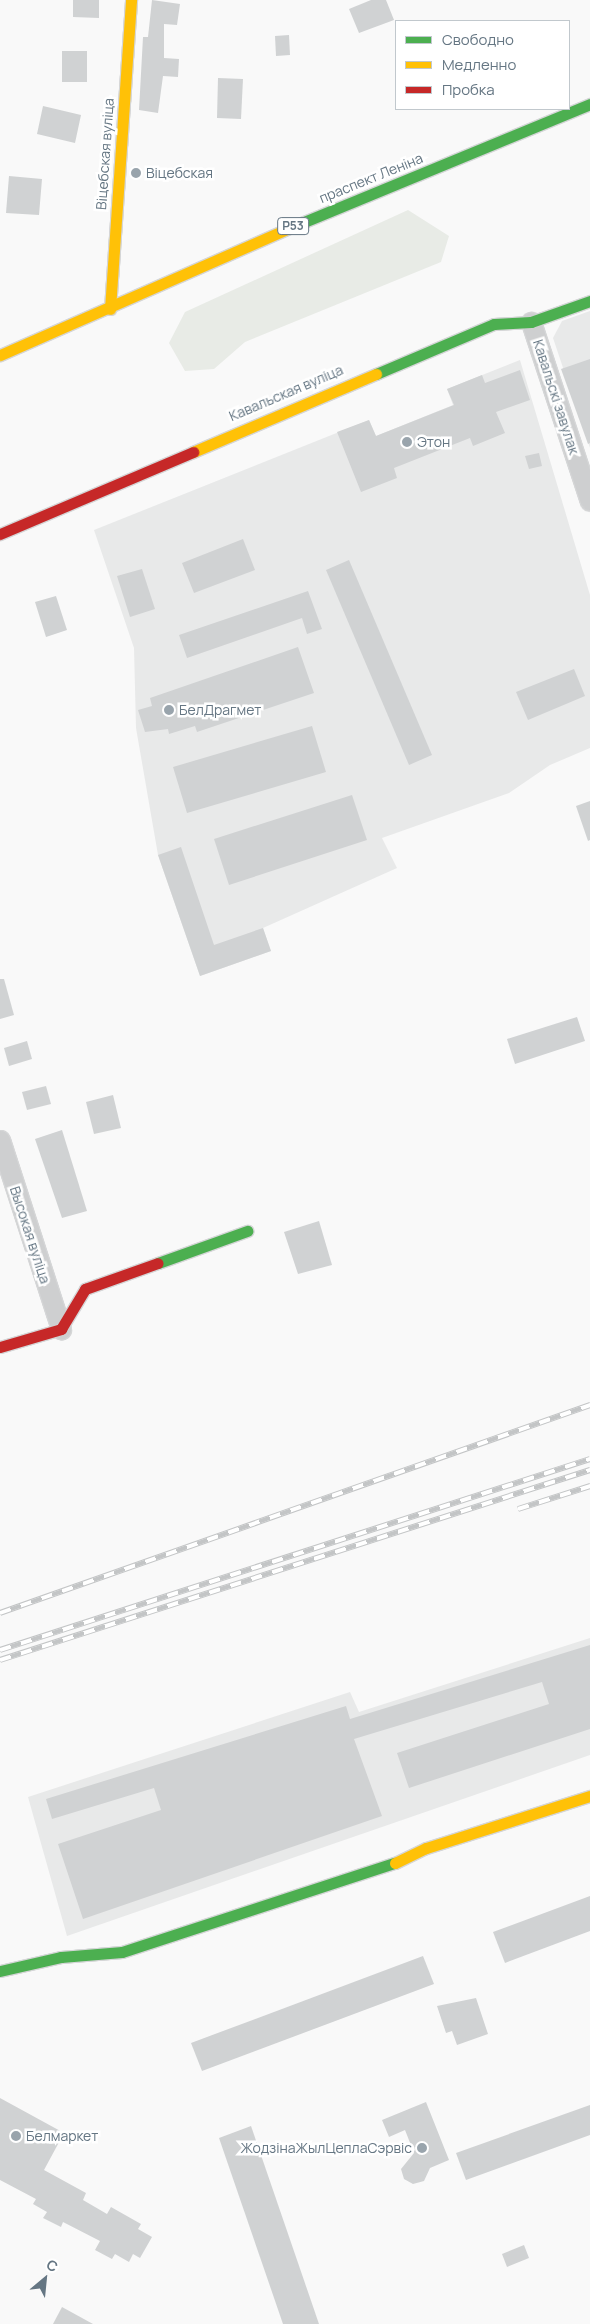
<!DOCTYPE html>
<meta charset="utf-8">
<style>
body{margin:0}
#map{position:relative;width:590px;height:2324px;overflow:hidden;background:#f9f9f9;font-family:Manrope,sans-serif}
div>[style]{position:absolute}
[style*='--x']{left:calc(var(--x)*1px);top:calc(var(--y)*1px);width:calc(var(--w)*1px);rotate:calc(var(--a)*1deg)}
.built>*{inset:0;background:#e8e9e9}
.green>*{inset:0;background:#e8ebe6}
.building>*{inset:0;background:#d0d2d3}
.roads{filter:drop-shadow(1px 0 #d5d6d7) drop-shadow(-1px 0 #d5d6d7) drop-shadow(0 1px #d5d6d7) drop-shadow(0 -1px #d5d6d7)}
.street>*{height:19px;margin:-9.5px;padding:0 9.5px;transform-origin:9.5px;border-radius:9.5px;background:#cecfd0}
.fast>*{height:11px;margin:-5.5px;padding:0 5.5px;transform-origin:5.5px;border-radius:5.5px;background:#4caf50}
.slow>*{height:11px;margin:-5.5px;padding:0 5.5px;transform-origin:5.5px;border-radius:5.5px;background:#ffc107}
.jam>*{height:11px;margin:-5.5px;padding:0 5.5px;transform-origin:5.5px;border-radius:5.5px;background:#c62828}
.rail>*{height:5.5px;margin-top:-2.75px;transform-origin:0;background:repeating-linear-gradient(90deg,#fff 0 11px,#c3c5c6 0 22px);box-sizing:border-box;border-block:1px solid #c3c5c6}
.dots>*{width:14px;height:14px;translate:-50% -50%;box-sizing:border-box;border:2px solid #fff;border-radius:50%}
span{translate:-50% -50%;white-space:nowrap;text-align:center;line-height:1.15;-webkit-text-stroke:5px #fff;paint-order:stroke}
.shield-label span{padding:1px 4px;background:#fff;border:1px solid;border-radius:4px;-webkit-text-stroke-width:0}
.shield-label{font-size:12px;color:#657683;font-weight:700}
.street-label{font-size:14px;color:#657683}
.poi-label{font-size:14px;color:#657683}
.left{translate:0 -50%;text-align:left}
.right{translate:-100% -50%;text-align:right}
.legend{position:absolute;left:395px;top:20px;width:175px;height:90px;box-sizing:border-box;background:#fff;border:1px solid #c1c8cd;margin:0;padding:6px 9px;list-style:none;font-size:15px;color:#657683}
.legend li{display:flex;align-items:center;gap:10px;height:25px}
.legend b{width:25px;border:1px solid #c1c8cd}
.north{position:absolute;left:20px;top:2254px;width:50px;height:50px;-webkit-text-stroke:4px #fff;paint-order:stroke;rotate:28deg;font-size:14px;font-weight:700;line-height:20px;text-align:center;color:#657683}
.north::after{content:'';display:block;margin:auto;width:18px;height:22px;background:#657683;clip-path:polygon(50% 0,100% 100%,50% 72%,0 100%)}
</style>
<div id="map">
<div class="built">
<i style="clip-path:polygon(590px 311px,590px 448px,553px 338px,562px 321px)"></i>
<i style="clip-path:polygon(520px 360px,590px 595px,590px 748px,550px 765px,509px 793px,382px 838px,397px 868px,263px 928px,271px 951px,200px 976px,158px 855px,136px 728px,134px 648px,94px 530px,369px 420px,376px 436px,453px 405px,447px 389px)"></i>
<i style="clip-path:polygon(590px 1638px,590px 1755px,67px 1936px,28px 1797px,350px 1692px,359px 1712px)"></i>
</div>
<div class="green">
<i style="clip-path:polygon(408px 210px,449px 236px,441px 262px,245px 342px,214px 369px,185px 371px,169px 343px,185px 312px)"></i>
</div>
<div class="building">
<i style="clip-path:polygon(73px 0,99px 0,99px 18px,73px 17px)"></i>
<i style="clip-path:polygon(152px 0,180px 4px,177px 25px,164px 24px,164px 58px,179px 59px,178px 77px,163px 76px,158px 113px,139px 110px,143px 37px,148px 37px)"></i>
<i style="clip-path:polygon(371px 0,386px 0,394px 20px,359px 33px,349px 9px)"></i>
<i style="clip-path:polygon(289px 35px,290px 55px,276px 56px,275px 36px)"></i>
<i style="clip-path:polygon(62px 51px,87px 51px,87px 82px,62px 82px)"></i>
<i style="clip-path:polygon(218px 78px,243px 79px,241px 119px,217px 118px)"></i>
<i style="clip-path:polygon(43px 106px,81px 115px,75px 143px,37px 134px)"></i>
<i style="clip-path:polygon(9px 176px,42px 179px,39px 215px,6px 213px)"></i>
<i style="clip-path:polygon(590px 359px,590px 443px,588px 444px,561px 369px)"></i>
<i style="clip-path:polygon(520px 370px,530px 400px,496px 412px,505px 433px,473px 446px,470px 438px,394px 468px,397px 478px,361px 492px,337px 432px,369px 420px,376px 436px,454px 405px,447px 389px,482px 375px,485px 383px)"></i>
<i style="clip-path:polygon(539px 453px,542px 466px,529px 469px,525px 456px)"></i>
<i style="clip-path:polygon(243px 539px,255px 570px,194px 593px,182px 563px)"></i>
<i style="clip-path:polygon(349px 560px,432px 755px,409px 765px,326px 570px)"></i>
<i style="clip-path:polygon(142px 569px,155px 609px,130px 617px,117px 576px)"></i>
<i style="clip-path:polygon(308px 591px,322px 629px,307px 634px,302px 618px,187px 658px,179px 635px)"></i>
<i style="clip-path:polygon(56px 596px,67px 630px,46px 637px,35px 602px)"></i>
<i style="clip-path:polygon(298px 647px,314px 693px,197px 732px,195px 726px,169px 734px,168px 729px,145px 732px,138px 710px,152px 706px,150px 698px)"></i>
<i style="clip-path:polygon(574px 669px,585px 696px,528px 720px,516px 692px)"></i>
<i style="clip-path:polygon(312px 726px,326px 772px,187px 813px,173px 767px)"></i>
<i style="clip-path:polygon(352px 795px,367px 840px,229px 885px,214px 839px)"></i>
<i style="clip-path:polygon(590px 801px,590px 840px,588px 841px,576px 806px)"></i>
<i style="clip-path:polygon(181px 847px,214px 945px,263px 928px,271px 951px,200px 976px,158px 855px)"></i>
<i style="clip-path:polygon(0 979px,4px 979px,14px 1015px,0 1019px)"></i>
<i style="clip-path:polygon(577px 1017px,585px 1041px,515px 1064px,507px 1039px)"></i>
<i style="clip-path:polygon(27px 1041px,32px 1059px,9px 1066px,4px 1048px)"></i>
<i style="clip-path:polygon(46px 1086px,51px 1104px,27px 1110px,22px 1092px)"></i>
<i style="clip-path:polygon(113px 1095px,121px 1128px,94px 1134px,86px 1102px)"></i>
<i style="clip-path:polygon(62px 1130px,87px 1211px,62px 1218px,35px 1139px)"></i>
<i style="clip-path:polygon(319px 1221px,332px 1265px,298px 1274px,284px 1232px)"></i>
<i style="clip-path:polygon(590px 1645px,590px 1729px,409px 1788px,397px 1753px,549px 1704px,542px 1682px,354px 1739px,382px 1816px,83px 1919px,58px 1844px,161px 1810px,154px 1788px,52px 1819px,46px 1799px,346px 1706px,350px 1719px)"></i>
<i style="clip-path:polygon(590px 1896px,590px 1931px,505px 1963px,493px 1932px)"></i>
<i style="clip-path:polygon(423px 1956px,434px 1984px,202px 2071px,191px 2043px)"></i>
<i style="clip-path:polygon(476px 1998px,488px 2034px,457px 2045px,452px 2031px,446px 2033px,437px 2006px)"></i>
<i style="clip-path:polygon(0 2098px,64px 2133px,44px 2170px,86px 2193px,83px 2200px,107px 2214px,111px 2207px,141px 2224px,138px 2229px,152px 2237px,140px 2258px,133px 2254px,129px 2262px,115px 2254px,112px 2259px,95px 2250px,100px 2241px,63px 2222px,61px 2227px,43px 2218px,47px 2212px,33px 2204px,36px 2199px,0 2180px)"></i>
<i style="clip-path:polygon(426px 2102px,449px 2160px,430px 2168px,424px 2181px,413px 2184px,404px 2179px,401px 2169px,414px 2153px,405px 2130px,389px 2137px,382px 2120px)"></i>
<i style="clip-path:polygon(590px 2105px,590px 2135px,466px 2180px,456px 2153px)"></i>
<i style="clip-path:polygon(251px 2126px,319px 2324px,283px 2324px,219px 2138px)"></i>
<i style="clip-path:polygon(524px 2245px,529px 2258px,507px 2267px,502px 2254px)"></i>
<i style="clip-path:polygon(62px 2307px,93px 2324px,53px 2324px)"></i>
</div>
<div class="roads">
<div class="street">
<i style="--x:531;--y:322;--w:188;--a:71.8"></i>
<i style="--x:0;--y:1140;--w:199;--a:72.1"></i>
</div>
<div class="fast">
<i style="--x:299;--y:224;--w:315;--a:-22.4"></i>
<i style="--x:376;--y:374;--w:128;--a:-23"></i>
<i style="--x:494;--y:324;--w:37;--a:-3"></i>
<i style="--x:531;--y:322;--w:63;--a:-19.6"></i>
<i style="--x:158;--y:1263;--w:95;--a:-19.8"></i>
<i style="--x:0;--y:1971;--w:63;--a:-12.9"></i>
<i style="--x:61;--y:1957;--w:61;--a:-4.7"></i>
<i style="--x:122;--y:1952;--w:287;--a:-18.1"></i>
</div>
<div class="slow">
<i style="--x:110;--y:309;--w:310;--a:-86.1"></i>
<i style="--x:0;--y:355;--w:326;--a:-23.7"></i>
<i style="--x:193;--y:452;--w:199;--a:-23.1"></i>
<i style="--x:395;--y:1863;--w:34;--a:-26"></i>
<i style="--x:426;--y:1848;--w:172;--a:-17.6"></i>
</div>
<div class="jam">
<i style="--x:0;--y:534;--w:210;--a:-23"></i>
<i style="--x:0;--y:1347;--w:64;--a:-16.4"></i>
<i style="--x:61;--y:1329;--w:47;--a:-59"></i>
<i style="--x:85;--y:1289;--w:77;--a:-19.6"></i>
</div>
</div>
<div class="rail">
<i style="--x:518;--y:1509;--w:76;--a:-17.7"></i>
<i style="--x:0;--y:1613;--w:626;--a:-19.42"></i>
<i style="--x:0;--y:1650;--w:620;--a:-17.94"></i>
<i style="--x:0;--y:1660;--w:620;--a:-17.85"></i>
</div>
<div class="dots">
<i style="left:136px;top:173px;background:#99a4ac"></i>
<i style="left:407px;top:442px;background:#99a4ac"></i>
<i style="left:169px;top:710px;background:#99a4ac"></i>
<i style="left:16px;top:2136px;background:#99a4ac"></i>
<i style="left:422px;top:2148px;background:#99a4ac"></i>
</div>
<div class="shield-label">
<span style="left:293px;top:226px">Р53</span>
</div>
<div class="street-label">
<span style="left:105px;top:154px;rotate:-86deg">Віцебская вуліца</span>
<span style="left:371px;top:178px;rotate:-22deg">праспект Леніна</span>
<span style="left:286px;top:393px;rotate:-23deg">Кавальская вуліца</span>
<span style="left:556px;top:397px;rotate:72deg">Кавальскі завулак</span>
<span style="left:30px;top:1235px;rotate:72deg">Высокая вуліца</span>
</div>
<div class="poi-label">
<span class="left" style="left:146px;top:173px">Віцебская</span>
<span class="left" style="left:417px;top:442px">Этон</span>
<span class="left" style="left:179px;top:710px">БелДрагмет</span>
<span class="left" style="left:26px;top:2136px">Белмаркет</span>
<span class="right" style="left:412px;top:2148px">ЖодзінаЖылЦеплаСэрвіс</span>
</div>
<ul class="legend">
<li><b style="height:6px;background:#4caf50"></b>Свободно</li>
<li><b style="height:6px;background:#ffc107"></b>Медленно</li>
<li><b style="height:6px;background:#c62828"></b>Пробка</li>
</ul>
<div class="north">С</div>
</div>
